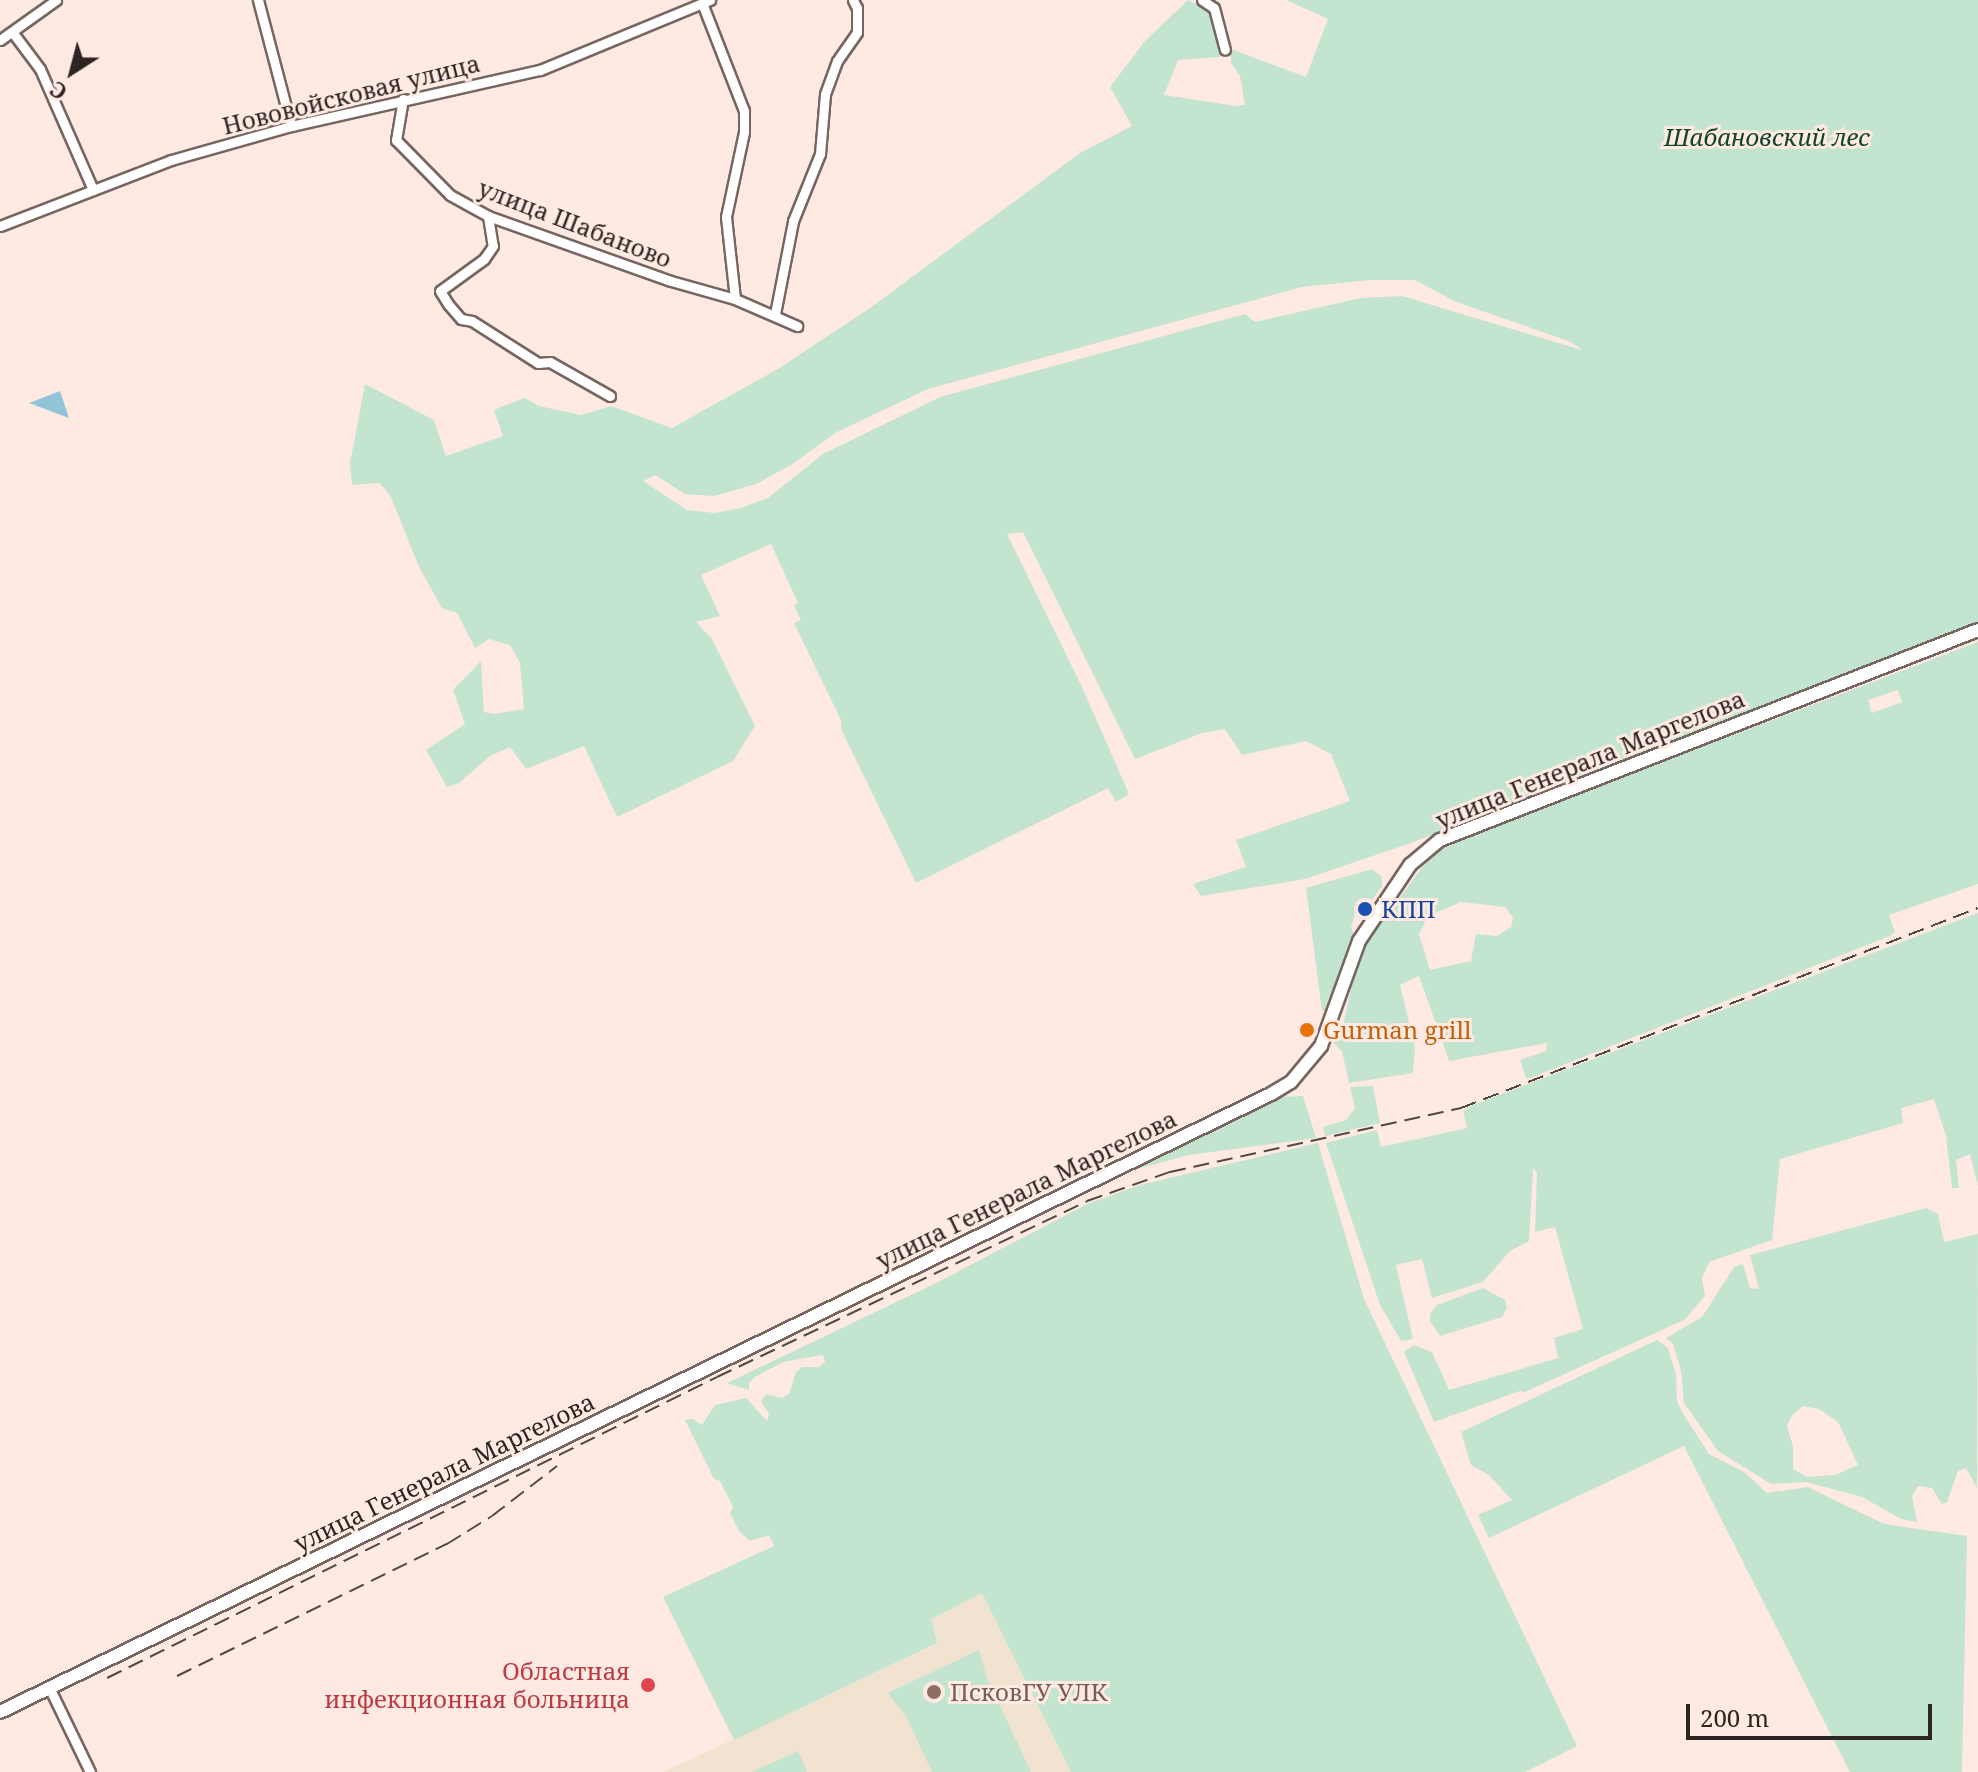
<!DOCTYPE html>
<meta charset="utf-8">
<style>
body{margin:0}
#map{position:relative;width:1978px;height:1772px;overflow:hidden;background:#ffeae3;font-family:"Noto Serif",serif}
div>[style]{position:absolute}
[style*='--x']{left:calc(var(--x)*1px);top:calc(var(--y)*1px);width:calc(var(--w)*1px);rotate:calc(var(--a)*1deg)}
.education>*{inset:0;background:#f1e3d0}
.green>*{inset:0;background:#c3e4ce}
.water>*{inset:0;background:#91c4d8}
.roads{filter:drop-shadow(2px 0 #776660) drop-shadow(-2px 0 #776660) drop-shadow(0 2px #776660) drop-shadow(0 -2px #776660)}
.street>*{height:9px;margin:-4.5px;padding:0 4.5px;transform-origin:4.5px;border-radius:4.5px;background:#fff}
.secondary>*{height:12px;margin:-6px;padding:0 6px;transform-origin:6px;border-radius:6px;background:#fff}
.rail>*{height:2px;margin-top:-1px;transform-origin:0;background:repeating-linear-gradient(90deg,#514844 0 16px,transparent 0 24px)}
.dots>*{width:22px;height:22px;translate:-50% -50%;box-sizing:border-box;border:4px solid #ffeae3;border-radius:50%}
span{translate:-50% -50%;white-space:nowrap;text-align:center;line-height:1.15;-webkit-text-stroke:6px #ffeae3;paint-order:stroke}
.street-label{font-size:24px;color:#2c2522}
.park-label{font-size:24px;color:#11452b;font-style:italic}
.transit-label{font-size:24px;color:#164399}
.left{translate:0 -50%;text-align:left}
.food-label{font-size:24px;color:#c56008}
.health-label{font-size:24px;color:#be3a42}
.right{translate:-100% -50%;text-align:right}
.education-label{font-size:24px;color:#785e54}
.north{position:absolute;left:32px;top:32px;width:80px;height:80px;-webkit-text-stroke:6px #ffeae3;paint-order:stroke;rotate:216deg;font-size:22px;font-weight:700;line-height:32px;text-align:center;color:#2c2522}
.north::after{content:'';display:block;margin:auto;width:28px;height:36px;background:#2c2522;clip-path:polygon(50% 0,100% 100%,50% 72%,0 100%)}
.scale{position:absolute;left:1686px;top:1704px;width:246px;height:36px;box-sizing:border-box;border:4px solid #2c2522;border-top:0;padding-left:10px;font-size:24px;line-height:28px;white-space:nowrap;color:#2c2522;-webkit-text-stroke:6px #ffeae3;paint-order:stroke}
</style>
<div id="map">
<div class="education">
<i style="clip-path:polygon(982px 1593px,1071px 1772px,664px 1772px,937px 1644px,930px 1619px)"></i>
</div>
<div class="green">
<i style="clip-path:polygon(evenodd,1188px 0,1210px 12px,1220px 44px,1220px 57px,1178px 60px,1164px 95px,1236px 106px,1245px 105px,1240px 76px,1231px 63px,1231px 49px,1306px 77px,1328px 19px,1286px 0,1978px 0,1978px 621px,1411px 843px,1305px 879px,1201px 896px,1193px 884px,1246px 867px,1236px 840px,1350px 801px,1331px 754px,1306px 741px,1242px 755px,1225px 729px,1202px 733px,1135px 759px,1023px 532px,1007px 534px,1082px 687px,1129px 794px,1116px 802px,1108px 788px,916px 883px,841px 729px,841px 720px,794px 623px,801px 620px,794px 606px,798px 603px,771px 544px,701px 575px,720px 616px,696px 622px,712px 639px,755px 726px,733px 761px,617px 817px,584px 746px,526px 769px,510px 747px,490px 756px,459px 783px,447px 787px,426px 750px,465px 724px,453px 690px,481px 661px,484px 712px,494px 714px,524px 709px,520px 663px,510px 645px,489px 639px,475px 648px,457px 613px,442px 608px,419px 567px,391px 497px,380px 483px,352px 485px,350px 463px,365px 384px,434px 420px,446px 456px,503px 436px,494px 410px,524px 398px,539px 406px,581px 415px,611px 406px,672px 428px,778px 369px,870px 308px,1080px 153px,1132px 126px,1110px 87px,1145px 41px,1188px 0,1370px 280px,1415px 280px,1454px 301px,1571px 342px,1582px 350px,1402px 296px,1361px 298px,1255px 322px,1245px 314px,940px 397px,823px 454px,768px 498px,740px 508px,715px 513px,687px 510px,643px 481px,655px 475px,685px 494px,714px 496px,756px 484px,791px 465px,837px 432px,928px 389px,1302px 287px,1370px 280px)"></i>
<i style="clip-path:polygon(evenodd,1978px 642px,1978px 884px,1889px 915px,1895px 932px,1890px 936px,1530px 1078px,1526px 1078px,1520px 1060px,1546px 1051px,1547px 1043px,1449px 1061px,1419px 976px,1400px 985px,1415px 1047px,1413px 1073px,1349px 1083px,1342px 1051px,1333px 1042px,1342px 1032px,1352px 984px,1367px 942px,1429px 858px,1446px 844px,1978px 642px,1898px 690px,1902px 702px,1872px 713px,1868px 700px,1898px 690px,1978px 642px,1461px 902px,1505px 907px,1513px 918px,1511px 927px,1497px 936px,1476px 934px,1471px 961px,1430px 970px,1419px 934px,1428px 916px,1461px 902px)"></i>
<i style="clip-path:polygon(1372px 869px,1382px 877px,1382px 886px,1369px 904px,1356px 911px,1351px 927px,1354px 934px,1346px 952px,1347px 959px,1333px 1011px,1322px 1011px,1306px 888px)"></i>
<i style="clip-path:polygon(1978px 913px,1978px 1186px,1970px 1154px,1956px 1160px,1959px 1188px,1952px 1188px,1946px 1136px,1934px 1099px,1901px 1108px,1903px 1123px,1780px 1159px,1772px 1240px,1709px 1262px,1702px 1278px,1705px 1296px,1684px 1320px,1525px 1392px,1520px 1391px,1434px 1422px,1404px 1352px,1414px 1345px,1432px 1352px,1449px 1390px,1558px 1358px,1554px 1338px,1583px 1329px,1555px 1227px,1535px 1232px,1537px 1172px,1533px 1168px,1529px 1241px,1510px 1251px,1483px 1282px,1432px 1298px,1422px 1259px,1396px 1265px,1413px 1339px,1401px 1341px,1380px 1305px,1326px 1143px,1377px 1130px,1381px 1147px,1467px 1128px,1463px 1111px,1473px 1105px)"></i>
<i style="clip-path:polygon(1373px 1086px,1380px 1123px,1325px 1136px,1323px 1127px,1346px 1120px,1355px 1108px,1350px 1087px)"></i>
<i style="clip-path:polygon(1303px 1096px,1316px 1138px,1189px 1155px,1130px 1171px,1279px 1097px)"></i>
<i style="clip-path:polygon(1318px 1143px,1364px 1299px,1577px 1746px,1525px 1772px,1071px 1772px,982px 1593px,931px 1619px,937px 1643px,734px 1740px,663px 1597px,774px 1546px,769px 1535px,750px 1541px,739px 1531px,730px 1513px,733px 1507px,720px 1481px,714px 1479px,685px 1420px,693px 1419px,702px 1425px,715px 1405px,746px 1398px,767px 1421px,769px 1414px,761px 1401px,766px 1394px,782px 1398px,789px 1394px,796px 1372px,802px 1367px,819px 1367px,825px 1362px,823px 1355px,783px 1362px,755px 1377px,749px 1383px,749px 1390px,727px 1383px,938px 1282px,1087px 1204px,1140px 1185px)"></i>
<i style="clip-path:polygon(evenodd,1926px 1208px,1938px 1214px,1944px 1242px,1978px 1234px,1977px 1488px,1966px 1468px,1958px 1471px,1947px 1502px,1942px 1504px,1932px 1488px,1918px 1486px,1912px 1496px,1917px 1522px,1901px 1519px,1862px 1497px,1806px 1482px,1771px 1484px,1718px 1451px,1684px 1403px,1681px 1371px,1673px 1344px,1666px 1338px,1702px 1317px,1734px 1267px,1743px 1264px,1750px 1288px,1759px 1289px,1750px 1255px,1926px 1208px,1803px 1406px,1819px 1409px,1838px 1422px,1858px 1465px,1835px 1475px,1807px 1477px,1793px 1469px,1793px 1446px,1787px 1426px,1792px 1415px,1803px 1406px)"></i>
<i style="clip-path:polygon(1483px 1288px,1505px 1300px,1507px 1308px,1502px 1317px,1440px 1336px,1430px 1321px,1430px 1314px,1437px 1305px)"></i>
<i style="clip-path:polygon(1657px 1340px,1668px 1348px,1676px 1374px,1677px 1401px,1682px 1412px,1709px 1454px,1744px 1472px,1767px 1493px,1808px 1487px,1884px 1524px,1967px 1536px,1962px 1772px,1850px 1772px,1684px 1446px,1489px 1538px,1478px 1515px,1512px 1500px,1489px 1475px,1471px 1465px,1461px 1432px)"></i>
<i style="clip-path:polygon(979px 1650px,987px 1678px,1031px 1772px,932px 1772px,907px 1718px,888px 1693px)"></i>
<i style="clip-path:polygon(798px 1751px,807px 1772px,752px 1772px)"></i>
</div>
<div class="water">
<i style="clip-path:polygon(60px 391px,69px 418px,29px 403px)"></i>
</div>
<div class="roads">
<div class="street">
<i style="--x:258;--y:0;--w:130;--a:75.3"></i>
<i style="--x:1202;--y:0;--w:14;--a:34"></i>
<i style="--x:1214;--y:8;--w:43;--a:75.3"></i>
<i style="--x:702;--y:3;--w:116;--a:68.7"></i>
<i style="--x:744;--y:111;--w:21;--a:90"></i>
<i style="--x:744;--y:132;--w:87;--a:102"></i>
<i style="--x:726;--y:217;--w:82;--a:83.7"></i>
<i style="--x:13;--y:33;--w:45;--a:53.1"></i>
<i style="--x:40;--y:69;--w:132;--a:66.3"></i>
<i style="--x:0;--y:40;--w:69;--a:-35.5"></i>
<i style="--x:403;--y:99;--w:42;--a:99.7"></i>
<i style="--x:396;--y:140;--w:77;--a:45.5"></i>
<i style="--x:450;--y:195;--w:43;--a:28.9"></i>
<i style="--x:488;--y:216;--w:194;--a:19.6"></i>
<i style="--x:671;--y:281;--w:66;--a:15.7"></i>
<i style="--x:735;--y:299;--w:68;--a:23.5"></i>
<i style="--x:488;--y:216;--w:30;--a:81"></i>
<i style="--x:493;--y:246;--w:16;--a:125"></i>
<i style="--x:484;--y:259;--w:54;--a:144"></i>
<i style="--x:440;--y:291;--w:15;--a:58"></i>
<i style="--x:448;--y:304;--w:20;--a:49"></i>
<i style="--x:461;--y:319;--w:11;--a:10"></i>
<i style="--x:472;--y:321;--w:78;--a:32.5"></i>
<i style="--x:538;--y:363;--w:12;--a:-5"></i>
<i style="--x:550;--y:362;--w:69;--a:29.5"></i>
<i style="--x:0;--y:226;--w:183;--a:-21.1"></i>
<i style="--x:171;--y:160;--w:125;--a:-15.8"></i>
<i style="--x:291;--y:126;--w:255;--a:-12.7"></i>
<i style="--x:540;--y:70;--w:184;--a:-22.4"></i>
<i style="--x:775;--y:314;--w:95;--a:-79"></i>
<i style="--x:793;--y:221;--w:72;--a:-68.1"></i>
<i style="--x:820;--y:154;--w:60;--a:-85.2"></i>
<i style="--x:825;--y:94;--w:35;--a:-70"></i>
<i style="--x:837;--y:61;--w:35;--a:-55"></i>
<i style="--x:857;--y:32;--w:24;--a:-90"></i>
<i style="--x:857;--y:8;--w:9;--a:-117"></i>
<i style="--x:49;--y:1687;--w:94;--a:64.2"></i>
</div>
<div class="secondary">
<i style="--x:0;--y:1712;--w:1413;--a:-25.93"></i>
<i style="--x:1271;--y:1094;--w:23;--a:-31"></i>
<i style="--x:1291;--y:1082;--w:47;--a:-50.2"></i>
<i style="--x:1321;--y:1046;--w:112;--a:-70.1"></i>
<i style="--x:1359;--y:941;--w:92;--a:-56.1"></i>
<i style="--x:1410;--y:865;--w:39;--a:-40"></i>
<i style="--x:1440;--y:840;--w:578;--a:-21.32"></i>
</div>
</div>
<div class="rail">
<i style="--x:177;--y:1676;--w:301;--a:-26.1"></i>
<i style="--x:447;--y:1544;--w:53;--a:-31.9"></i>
<i style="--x:492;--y:1516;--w:82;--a:-37.6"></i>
<i style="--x:107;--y:1678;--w:680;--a:-26.26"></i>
<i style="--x:717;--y:1377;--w:410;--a:-25.4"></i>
<i style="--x:1087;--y:1201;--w:88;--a:-19.3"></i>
<i style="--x:1170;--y:1172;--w:298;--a:-12.4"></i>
<i style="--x:1461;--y:1108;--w:554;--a:-21.15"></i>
</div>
<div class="dots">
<i style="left:1365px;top:909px;background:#1a4fb4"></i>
<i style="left:1307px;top:1030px;background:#e8710a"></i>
<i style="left:648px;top:1685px;background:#e0444e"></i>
<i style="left:934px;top:1692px;background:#8d6e63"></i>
</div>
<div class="street-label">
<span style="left:351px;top:94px;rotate:-14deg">Нововойсковая улица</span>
<span style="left:575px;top:223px;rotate:21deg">улица Шабаново</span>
<span style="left:1590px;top:759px;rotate:-22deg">улица Генерала Маргелова</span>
<span style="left:1026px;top:1189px;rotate:-26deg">улица Генерала Маргелова</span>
<span style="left:444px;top:1472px;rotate:-26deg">улица Генерала Маргелова</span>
</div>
<div class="park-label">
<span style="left:1767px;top:137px">Шабановский лес</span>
</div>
<div class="transit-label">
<span class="left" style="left:1381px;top:909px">КПП</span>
</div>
<div class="food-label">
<span class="left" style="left:1323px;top:1030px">Gurman grill</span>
</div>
<div class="health-label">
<span class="right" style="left:630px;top:1685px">Областная<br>инфекционная больница</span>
</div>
<div class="education-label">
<span class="left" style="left:950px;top:1692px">ПсковГУ УЛК</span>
</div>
<div class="north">С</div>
<div class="scale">200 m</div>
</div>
